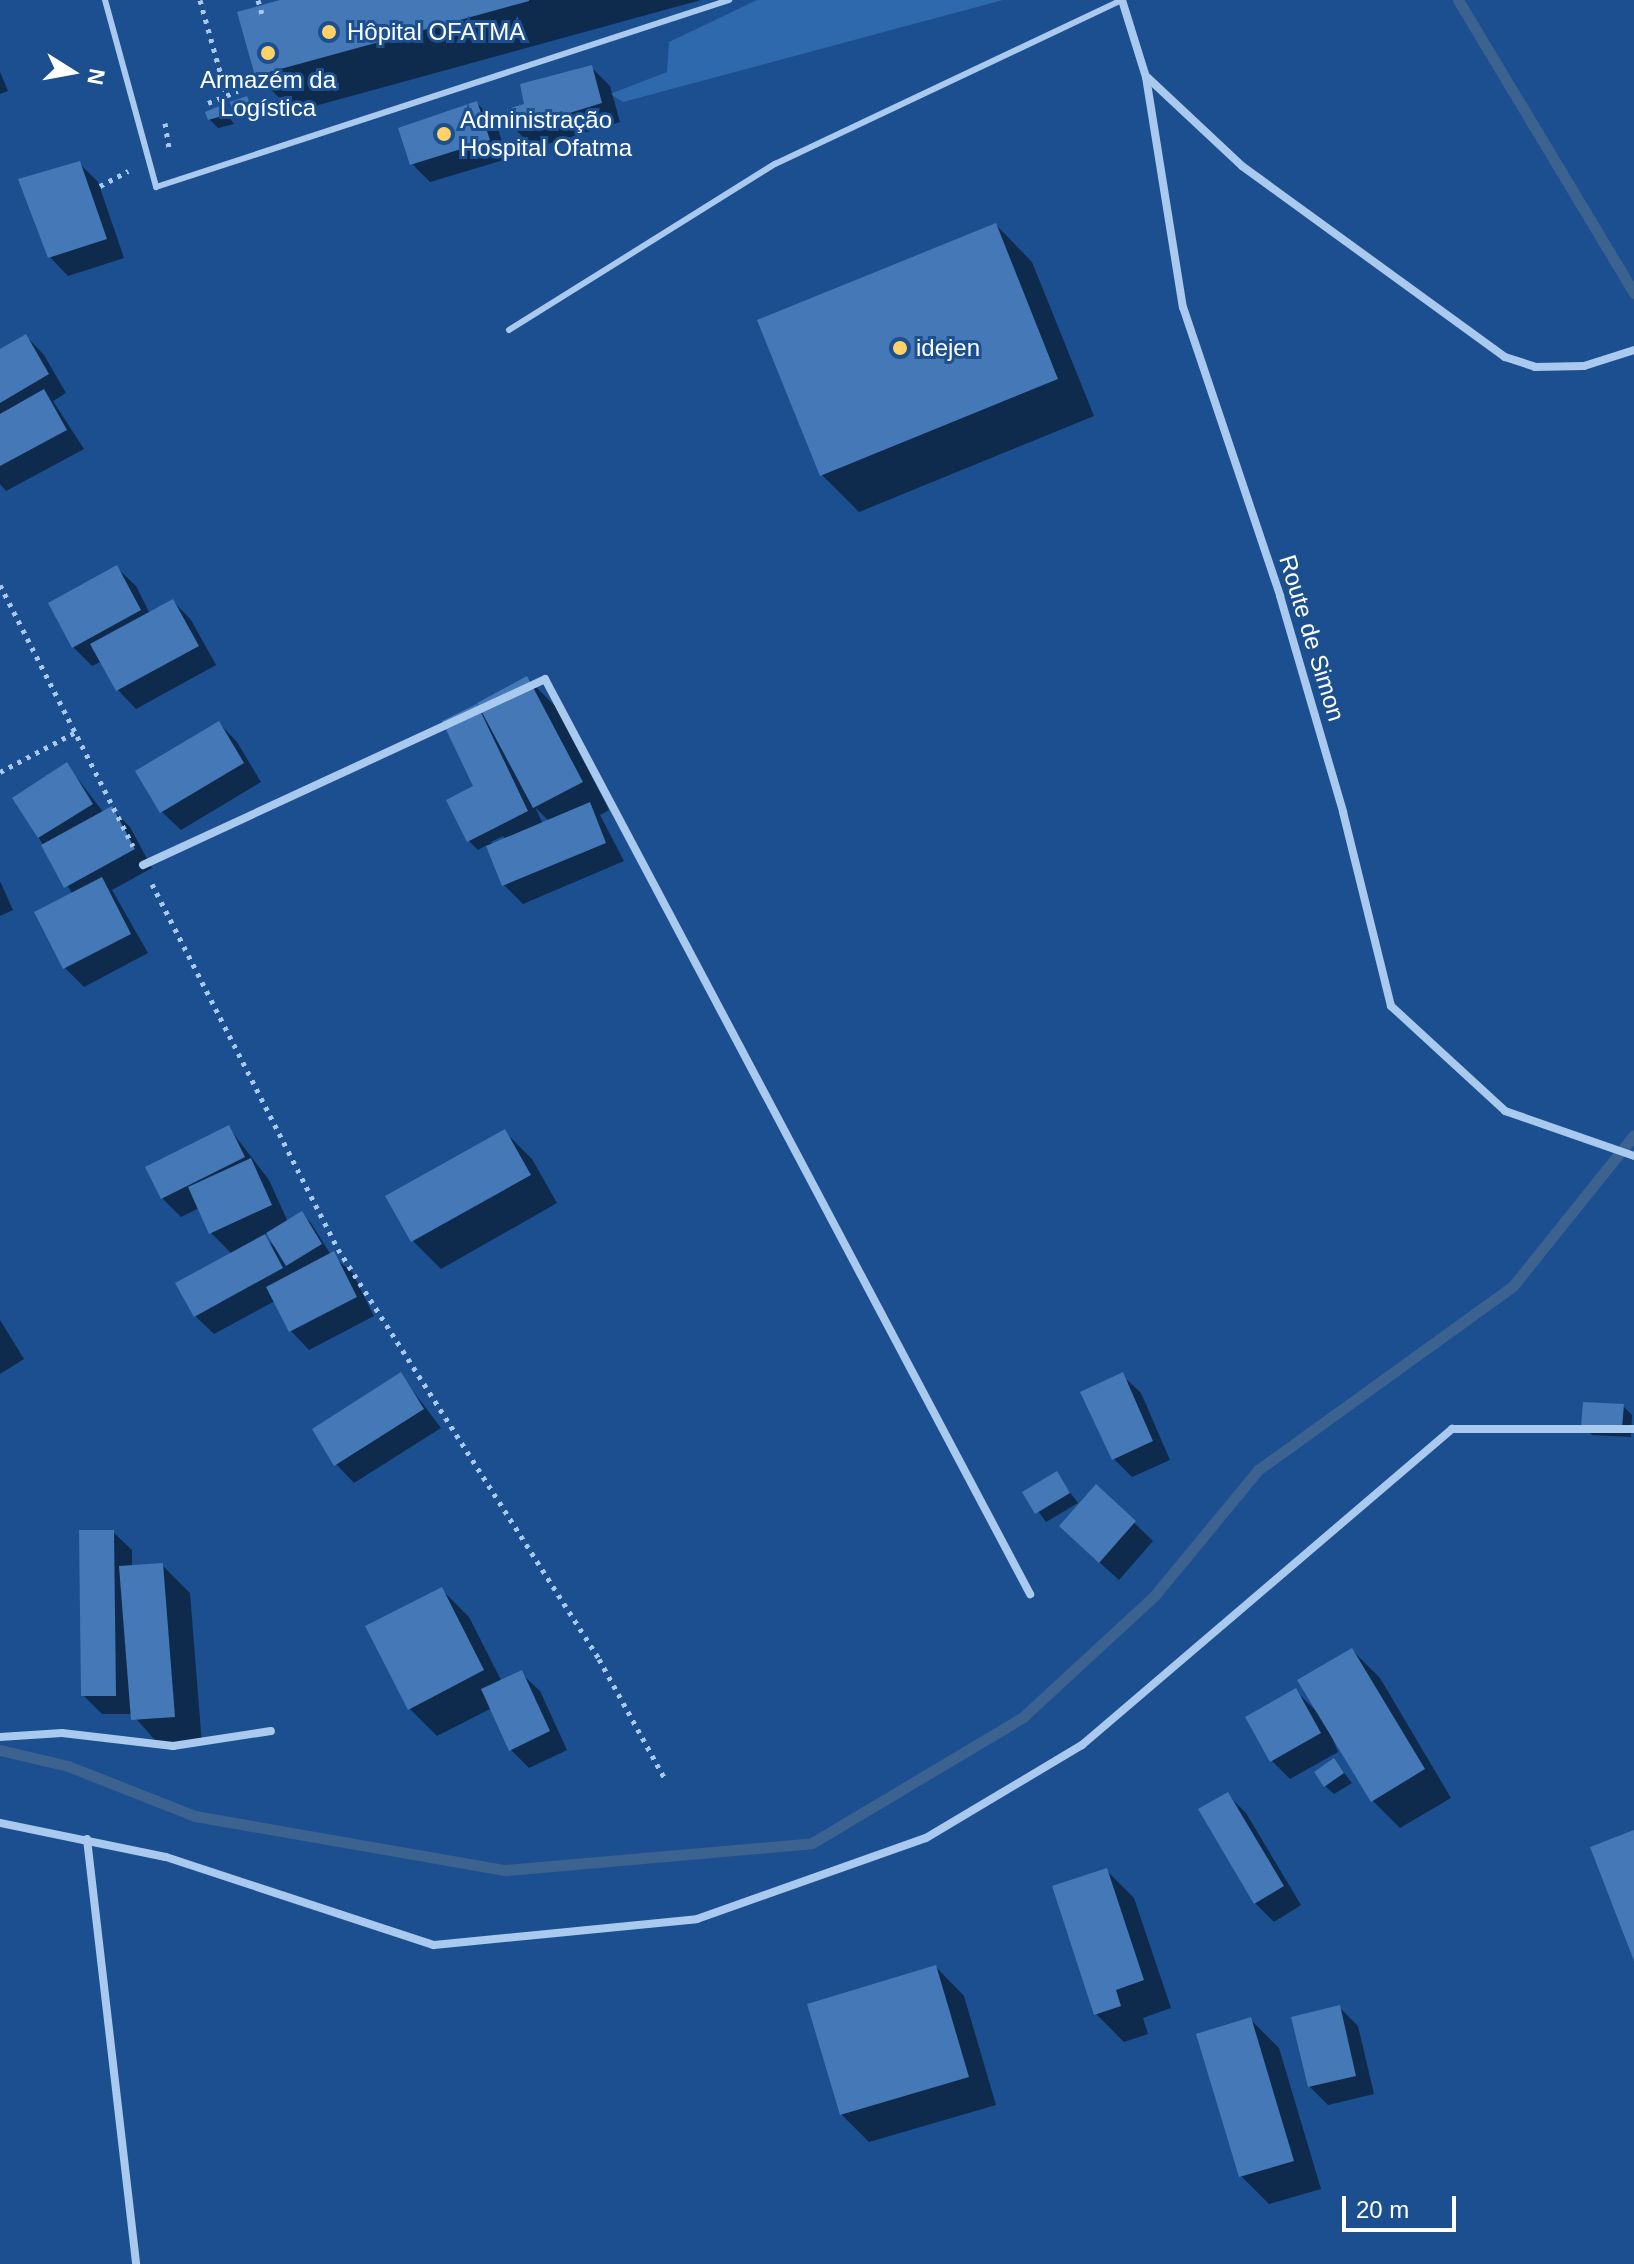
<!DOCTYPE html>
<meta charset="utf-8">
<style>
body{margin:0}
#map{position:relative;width:1634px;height:2264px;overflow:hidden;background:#1b4f8f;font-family:Helvetica,sans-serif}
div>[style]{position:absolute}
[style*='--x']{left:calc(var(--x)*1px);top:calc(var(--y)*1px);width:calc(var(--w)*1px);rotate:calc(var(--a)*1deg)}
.green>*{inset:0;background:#2e69ad}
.shadow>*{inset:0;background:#0007}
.stream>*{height:11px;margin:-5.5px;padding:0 5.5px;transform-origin:5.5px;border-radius:5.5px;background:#3c6290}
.building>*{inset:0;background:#4478b7}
.path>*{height:5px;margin-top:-2.5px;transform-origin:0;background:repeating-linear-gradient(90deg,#a9c9ee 0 4px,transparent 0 10px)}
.lane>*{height:6px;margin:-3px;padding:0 3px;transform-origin:3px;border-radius:3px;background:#a9c9ee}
.street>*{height:8px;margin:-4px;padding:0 4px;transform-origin:4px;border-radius:4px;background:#a9c9ee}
.dots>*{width:22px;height:22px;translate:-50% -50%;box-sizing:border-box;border:4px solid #1b4f8f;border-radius:50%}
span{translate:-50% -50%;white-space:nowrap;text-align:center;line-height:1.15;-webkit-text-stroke:6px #1b4f8f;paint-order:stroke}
.poi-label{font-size:24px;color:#fff}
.left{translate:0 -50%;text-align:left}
.street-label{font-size:24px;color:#fff}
.north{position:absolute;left:32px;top:32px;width:80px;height:80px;-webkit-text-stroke:6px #1b4f8f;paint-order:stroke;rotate:101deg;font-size:22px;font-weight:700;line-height:32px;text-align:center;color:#fff}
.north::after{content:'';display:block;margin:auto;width:28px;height:36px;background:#fff;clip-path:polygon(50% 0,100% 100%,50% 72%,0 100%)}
.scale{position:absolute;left:1342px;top:2196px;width:114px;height:36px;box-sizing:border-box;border:4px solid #fff;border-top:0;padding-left:10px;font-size:24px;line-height:28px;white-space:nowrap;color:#fff;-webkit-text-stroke:6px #1b4f8f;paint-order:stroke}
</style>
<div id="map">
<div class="green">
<i style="clip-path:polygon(757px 0,1003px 0,623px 102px,610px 94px,667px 72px,669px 42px)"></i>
</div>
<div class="shadow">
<i style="clip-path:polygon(288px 0,701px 0,293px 112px,257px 75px)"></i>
<i style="clip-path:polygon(591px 67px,610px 86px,620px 122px,534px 148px,515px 129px,526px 106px)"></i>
<i style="clip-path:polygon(0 72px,8px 91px,0 94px)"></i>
<i style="clip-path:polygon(247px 98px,258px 114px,243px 118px,234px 109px)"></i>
<i style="clip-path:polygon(477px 103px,496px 122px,507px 159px,430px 182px,412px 164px)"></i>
<i style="clip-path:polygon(222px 108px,234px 124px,218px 128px,209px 119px)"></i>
<i style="clip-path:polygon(79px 163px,98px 182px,124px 258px,68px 276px,50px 257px)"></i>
<i style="clip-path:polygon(996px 225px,1032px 262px,1094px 416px,859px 512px,822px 475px,760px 321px)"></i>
<i style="clip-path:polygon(26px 336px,44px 355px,66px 393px,53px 401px,84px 449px,6px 491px,0 484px,0 351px)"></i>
<i style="clip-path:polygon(117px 568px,136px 586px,150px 614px,173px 601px,191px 620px,216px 665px,136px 709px,118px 690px,102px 661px,92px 666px,73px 647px)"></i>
<i style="clip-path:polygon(evenodd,527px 678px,555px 706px,609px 810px,600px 815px,624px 861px,523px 904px,504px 885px,487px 845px,478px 850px,469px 841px,479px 795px,477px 706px,485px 714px,527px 678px,535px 807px,549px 821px,543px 824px,535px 807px,527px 678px,503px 836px,506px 839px,493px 845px,491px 842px,503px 836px)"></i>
<i style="clip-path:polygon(219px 723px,237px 742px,261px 782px,181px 830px,162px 812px)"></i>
<i style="clip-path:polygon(67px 765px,104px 813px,111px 808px,130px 827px,152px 868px,112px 890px,148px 953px,84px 987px,65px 968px,73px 895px,15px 798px)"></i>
<i style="clip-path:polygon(0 881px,13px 910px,0 916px)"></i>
<i style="clip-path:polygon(evenodd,229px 1128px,269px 1180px,288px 1222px,302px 1214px,311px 1223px,331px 1255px,352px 1272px,374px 1316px,309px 1350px,291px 1331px,275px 1301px,214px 1334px,195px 1316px,232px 1254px,211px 1233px,199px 1208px,181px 1217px,162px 1198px,229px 1128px,269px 1233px,277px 1249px,263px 1236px,269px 1233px)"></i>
<i style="clip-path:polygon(504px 1131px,532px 1159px,557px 1203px,441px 1269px,413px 1241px,388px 1196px)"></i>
<i style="clip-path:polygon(0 1320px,24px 1359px,0 1374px)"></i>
<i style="clip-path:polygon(401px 1375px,441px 1428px,354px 1483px,336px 1464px)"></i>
<i style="clip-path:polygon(1122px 1375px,1141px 1393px,1170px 1460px,1132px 1477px,1113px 1458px)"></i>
<i style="clip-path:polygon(1623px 1406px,1632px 1415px,1631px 1437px,1592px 1435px,1583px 1426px)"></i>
<i style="clip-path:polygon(1056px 1474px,1078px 1503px,1046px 1522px,1025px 1493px)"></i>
<i style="clip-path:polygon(1097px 1487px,1153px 1541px,1119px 1580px,1080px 1545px)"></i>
<i style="clip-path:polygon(113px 1532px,132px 1550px,132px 1567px,162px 1565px,190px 1593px,202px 1745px,161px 1747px,132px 1714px,102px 1714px,83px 1695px)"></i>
<i style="clip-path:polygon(441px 1589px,469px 1617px,502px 1682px,521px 1673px,540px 1691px,567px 1750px,529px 1768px,511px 1750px,492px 1708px,437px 1736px,409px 1708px)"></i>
<i style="clip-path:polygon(1352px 1650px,1380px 1678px,1451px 1798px,1400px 1828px,1372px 1800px,1327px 1725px,1338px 1752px,1290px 1779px,1272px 1761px,1296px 1691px,1318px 1713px)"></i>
<i style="clip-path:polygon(1334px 1760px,1352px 1783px,1334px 1794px,1325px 1786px)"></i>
<i style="clip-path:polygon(1227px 1794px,1246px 1813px,1301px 1905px,1274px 1922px,1255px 1903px)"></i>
<i style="clip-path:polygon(1106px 1870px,1134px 1898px,1171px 2008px,1143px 2018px,1148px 2034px,1124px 2042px,1096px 2014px)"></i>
<i style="clip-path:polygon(936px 1967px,964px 1996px,996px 2105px,869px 2142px,841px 2114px)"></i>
<i style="clip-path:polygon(1339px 2007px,1358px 2026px,1374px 2094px,1328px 2105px,1309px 2086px)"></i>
<i style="clip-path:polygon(1251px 2020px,1279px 2048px,1321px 2189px,1269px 2204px,1241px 2176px)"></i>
</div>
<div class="stream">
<i style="--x:1458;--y:0;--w:342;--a:59"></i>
<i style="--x:0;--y:1750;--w:70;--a:13.2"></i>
<i style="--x:68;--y:1766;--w:136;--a:21.5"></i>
<i style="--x:195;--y:1816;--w:316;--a:9.9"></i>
<i style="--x:506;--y:1870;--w:307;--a:-5"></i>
<i style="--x:812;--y:1843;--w:246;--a:-30.8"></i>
<i style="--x:1023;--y:1717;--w:180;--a:-42.7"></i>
<i style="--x:1155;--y:1595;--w:162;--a:-50.5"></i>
<i style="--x:1258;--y:1470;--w:314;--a:-35.8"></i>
<i style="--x:1513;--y:1286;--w:193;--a:-51.3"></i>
</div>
<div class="building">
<i style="clip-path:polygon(280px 0,529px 0,529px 1px,255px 76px,237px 12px)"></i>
<i style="clip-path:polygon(592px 65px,602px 103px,514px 130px,507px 109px,524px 104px,520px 84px)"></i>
<i style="clip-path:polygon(247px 96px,251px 106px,233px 111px,230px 102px)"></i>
<i style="clip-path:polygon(477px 101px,490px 140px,410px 165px,398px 128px)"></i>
<i style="clip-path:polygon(222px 105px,226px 115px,208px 120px,205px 112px)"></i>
<i style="clip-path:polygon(80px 161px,107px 239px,48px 258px,18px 179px)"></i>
<i style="clip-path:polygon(996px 223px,1058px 379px,820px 476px,757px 320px)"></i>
<i style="clip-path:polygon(26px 334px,49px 374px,0 403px,0 349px)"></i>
<i style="clip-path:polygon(44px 389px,67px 430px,0 466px,0 414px)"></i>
<i style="clip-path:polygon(117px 565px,141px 610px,72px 648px,48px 603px)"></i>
<i style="clip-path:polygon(173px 599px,199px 646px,116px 691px,90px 644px)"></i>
<i style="clip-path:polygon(527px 676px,583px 782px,533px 808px,477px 703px)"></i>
<i style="clip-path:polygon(477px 704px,528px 811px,467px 842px,446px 800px,473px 786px,442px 721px)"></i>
<i style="clip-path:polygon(219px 721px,244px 763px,160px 813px,135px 771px)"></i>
<i style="clip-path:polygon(67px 762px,93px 804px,38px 838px,12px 798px)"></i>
<i style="clip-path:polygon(590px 802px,606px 843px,502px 886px,486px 846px)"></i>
<i style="clip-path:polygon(112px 806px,135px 849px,64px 888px,41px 845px)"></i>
<i style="clip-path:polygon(102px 877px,131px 934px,63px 969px,34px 912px)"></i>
<i style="clip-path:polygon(229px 1125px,245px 1157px,161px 1199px,145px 1167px)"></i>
<i style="clip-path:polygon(505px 1129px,531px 1175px,411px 1242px,385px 1196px)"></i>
<i style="clip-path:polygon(251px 1158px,272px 1205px,209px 1234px,188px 1187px)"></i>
<i style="clip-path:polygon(302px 1211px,322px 1244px,286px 1266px,266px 1233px)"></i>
<i style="clip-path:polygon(265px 1234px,283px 1268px,194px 1317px,175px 1283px)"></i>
<i style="clip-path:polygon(334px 1251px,357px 1297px,289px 1332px,266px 1287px)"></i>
<i style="clip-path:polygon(401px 1372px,424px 1409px,334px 1466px,312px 1429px)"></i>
<i style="clip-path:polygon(1123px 1372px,1153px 1441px,1112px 1460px,1080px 1392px)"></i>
<i style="clip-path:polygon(1583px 1402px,1624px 1404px,1622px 1429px,1581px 1427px)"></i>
<i style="clip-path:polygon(1057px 1471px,1070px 1493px,1035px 1514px,1022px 1492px)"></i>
<i style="clip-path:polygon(1096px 1484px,1136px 1521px,1099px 1563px,1059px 1526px)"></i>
<i style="clip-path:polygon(79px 1530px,114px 1530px,116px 1696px,81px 1696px)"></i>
<i style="clip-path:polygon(163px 1563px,175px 1717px,131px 1720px,119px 1566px)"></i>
<i style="clip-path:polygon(442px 1587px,484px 1670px,408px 1710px,365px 1626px)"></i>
<i style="clip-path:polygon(1352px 1648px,1425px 1769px,1371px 1802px,1297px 1680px)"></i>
<i style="clip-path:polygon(522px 1670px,550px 1731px,509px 1751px,481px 1689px)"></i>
<i style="clip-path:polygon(1296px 1688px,1321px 1733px,1270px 1762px,1245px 1717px)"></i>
<i style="clip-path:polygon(1334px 1758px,1344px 1773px,1324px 1787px,1314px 1772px)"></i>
<i style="clip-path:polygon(1228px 1792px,1284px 1886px,1254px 1904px,1198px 1809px)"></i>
<i style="clip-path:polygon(1634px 1830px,1634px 1961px,1590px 1847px)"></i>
<i style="clip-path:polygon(1107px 1868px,1144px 1980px,1116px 1990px,1121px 2006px,1094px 2015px,1052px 1886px)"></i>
<i style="clip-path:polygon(936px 1965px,969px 2077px,840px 2115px,807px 2004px)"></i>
<i style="clip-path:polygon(1340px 2005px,1356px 2076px,1308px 2087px,1291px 2017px)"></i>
<i style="clip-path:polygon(1251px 2017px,1294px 2161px,1239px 2177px,1196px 2034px)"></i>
</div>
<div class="path">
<i style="--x:200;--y:0;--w:101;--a:74.4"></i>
<i style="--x:258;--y:0;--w:18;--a:74"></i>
<i style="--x:208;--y:103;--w:32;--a:-22"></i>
<i style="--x:165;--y:123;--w:26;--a:81"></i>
<i style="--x:100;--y:186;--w:32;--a:-28"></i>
<i style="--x:0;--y:585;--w:293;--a:63"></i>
<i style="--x:0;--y:772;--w:84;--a:-27.8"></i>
<i style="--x:152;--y:884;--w:410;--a:63"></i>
<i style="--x:338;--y:1249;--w:486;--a:57.5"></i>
<i style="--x:599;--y:1659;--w:135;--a:61.2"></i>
</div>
<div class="lane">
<i style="--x:105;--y:0;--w:194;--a:74.7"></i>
<i style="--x:156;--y:187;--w:603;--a:-18.07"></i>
<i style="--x:509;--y:330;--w:314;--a:-32"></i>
<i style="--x:775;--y:164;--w:384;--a:-25.3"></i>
</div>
<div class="street">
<i style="--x:1122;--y:0;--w:81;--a:72.7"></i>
<i style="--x:1146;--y:77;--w:233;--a:80.9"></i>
<i style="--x:1183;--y:307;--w:305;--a:71.4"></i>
<i style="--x:1280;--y:596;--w:225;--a:73.7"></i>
<i style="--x:1343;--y:812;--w:200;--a:76.1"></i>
<i style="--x:1391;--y:1006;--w:155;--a:42.6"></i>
<i style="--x:1505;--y:1111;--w:137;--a:19.2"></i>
<i style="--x:1147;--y:77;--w:130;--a:43.1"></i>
<i style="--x:1242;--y:166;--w:325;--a:36"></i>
<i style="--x:1505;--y:357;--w:32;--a:18"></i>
<i style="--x:1535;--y:367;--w:49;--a:-1.2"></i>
<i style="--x:1584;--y:366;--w:52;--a:-17.7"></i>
<i style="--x:143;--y:865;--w:443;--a:-24.8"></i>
<i style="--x:545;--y:679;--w:1036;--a:62.07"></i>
<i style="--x:0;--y:1737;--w:62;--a:-3.7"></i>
<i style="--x:62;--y:1733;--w:112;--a:6.7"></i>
<i style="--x:173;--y:1746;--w:99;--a:-8.7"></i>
<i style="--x:0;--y:1823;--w:169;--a:11.6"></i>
<i style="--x:166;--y:1857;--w:282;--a:18.2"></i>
<i style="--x:434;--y:1945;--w:264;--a:-5.6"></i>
<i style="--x:697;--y:1919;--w:243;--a:-19.5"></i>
<i style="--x:926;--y:1838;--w:182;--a:-30.8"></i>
<i style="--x:1082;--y:1745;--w:487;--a:-40.5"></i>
<i style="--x:1452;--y:1429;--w:182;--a:0"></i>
<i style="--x:87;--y:1839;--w:428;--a:83.4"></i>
</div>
<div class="dots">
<i style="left:329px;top:32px;background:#ffd166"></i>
<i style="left:268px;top:53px;background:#ffd166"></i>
<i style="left:444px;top:134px;background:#ffd166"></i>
<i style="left:900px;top:348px;background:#ffd166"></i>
</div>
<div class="poi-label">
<span class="left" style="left:347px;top:32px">Hôpital OFATMA</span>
<span style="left:268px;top:94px">Armazém da<br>Logística</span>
<span class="left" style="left:460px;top:134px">Administração<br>Hospital Ofatma</span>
<span class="left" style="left:916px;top:348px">idejen</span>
</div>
<div class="street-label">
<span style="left:1312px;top:638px;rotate:73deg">Route de Simon</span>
</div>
<div class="north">N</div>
<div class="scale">20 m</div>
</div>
